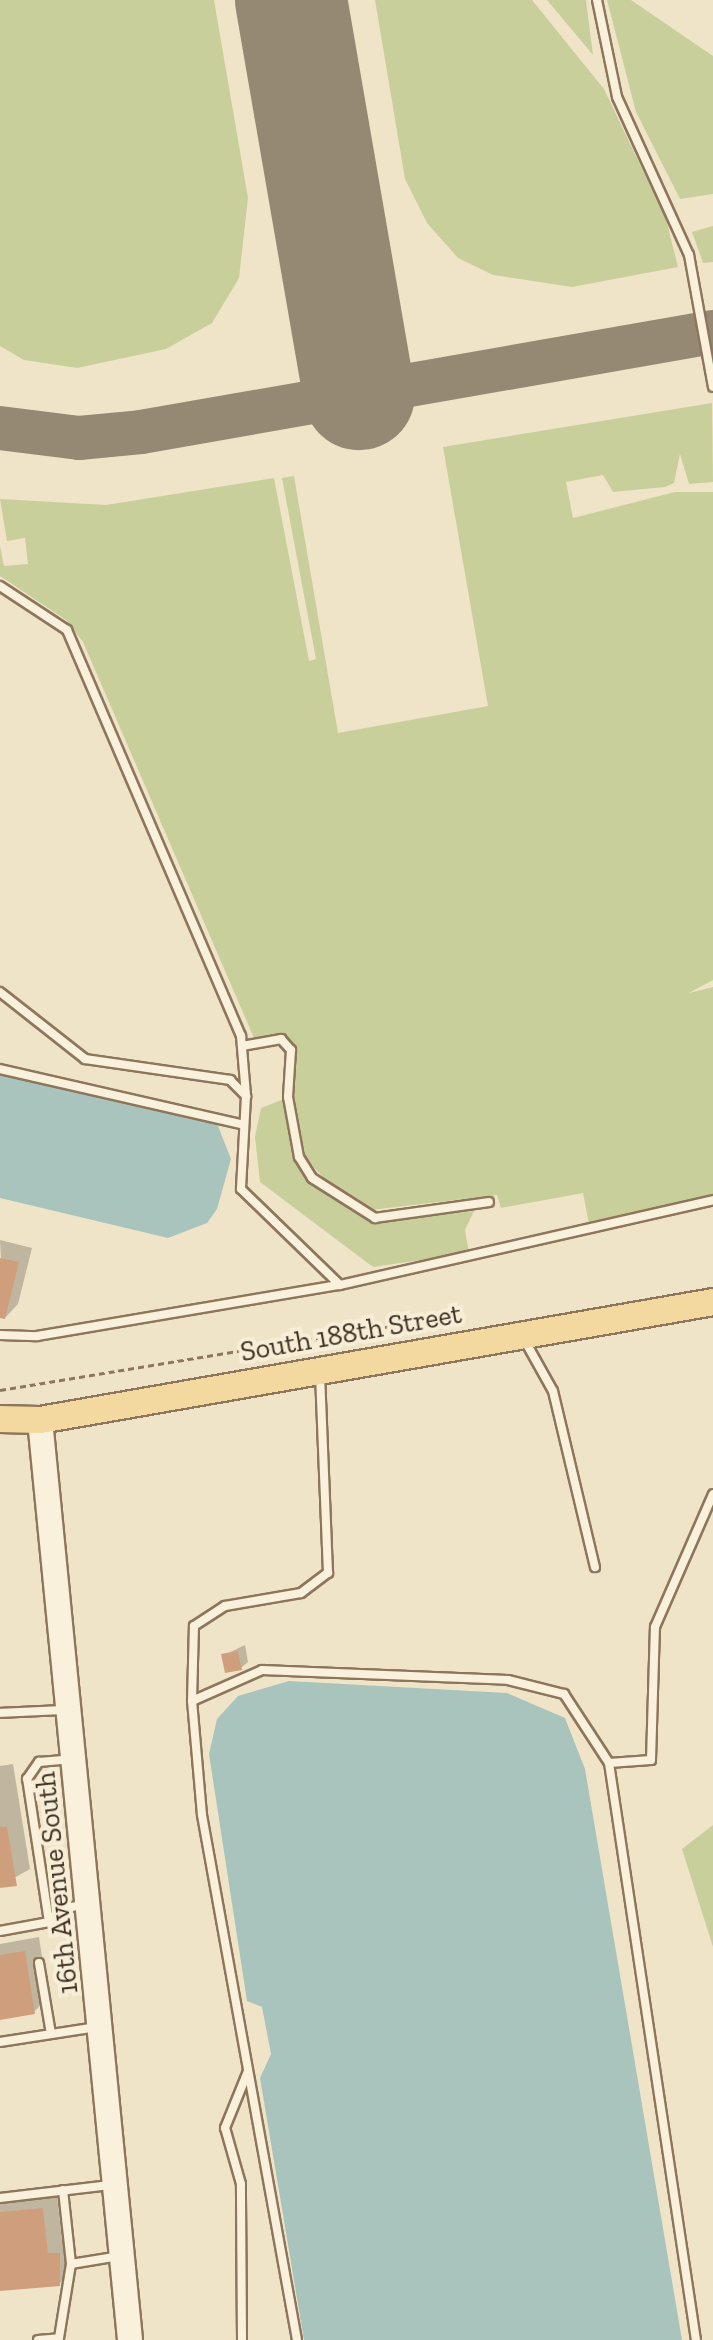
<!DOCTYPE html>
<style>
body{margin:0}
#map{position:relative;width:713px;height:2340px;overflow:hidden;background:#f0e4c8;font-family:"Zilla Slab",serif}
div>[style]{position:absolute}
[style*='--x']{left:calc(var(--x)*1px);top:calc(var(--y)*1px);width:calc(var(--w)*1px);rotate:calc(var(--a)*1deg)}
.green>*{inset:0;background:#c9cf9b}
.water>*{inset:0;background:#a9c4bc}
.shadow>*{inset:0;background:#0003}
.taxiway>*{height:44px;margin:-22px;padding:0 22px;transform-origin:22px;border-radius:22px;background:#968974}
.runway>*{height:112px;margin:-56px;padding:0 56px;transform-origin:56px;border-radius:56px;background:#968974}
.building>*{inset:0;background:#cf9f7d}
.path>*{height:3px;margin-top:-1.5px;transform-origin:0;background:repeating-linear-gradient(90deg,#8d765c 0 6px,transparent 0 10px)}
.roads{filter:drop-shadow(2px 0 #8d765c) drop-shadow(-2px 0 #8d765c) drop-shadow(0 2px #8d765c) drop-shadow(0 -2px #8d765c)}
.lane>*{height:8px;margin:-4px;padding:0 4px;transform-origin:4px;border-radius:4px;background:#faf1dc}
.secondary>*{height:24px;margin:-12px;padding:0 12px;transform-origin:12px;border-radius:12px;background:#faf1dc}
.primary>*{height:26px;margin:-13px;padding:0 13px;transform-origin:13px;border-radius:13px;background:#f3d9a0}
span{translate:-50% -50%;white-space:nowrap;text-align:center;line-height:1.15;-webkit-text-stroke:8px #f7eed8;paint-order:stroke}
.street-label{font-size:28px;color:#3d2e20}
</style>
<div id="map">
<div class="green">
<i style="clip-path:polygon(0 0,214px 0,248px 198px,239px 278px,212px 323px,166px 349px,77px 368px,24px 360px,0 346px)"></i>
<i style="clip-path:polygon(375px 0,532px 0,604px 89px,666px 219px,678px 267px,572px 287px,493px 275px,458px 258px,427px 223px,405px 179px)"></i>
<i style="clip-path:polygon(547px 0,586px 0,593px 55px)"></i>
<i style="clip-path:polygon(607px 0,631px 0,713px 56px,713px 194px,680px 199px,636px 112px)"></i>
<i style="clip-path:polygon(713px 226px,713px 262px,703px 263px,692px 232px)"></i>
<i style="clip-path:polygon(712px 403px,713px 482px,689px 484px,680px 454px,674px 483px,665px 487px,613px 492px,603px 475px,566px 482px,573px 518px,675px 492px,713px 492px,713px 980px,689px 993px,713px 987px,713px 1195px,589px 1224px,583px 1193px,501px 1208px,497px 1195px,371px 1210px,333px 1188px,306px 1159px,293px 1092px,297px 1047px,282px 1034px,254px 1038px,83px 642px,66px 620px,0 576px,0 546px,4px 566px,28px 564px,25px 538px,7px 541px,0 499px,106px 505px,274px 478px,309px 661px,316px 659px,282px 478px,294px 476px,338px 733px,488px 706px,443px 447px)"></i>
<i style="clip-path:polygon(284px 1099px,294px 1157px,307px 1181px,374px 1222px,474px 1211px,465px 1230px,469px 1253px,373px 1267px,260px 1182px,255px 1137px,261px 1108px)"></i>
<i style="clip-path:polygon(713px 1825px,713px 1947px,682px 1849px)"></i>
</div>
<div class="water">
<i style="clip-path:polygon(0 1073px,216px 1121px,231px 1159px,217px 1209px,207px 1223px,168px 1238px,0 1198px)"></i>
<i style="clip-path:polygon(289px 1681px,507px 1693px,565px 1718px,585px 1769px,682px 2340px,304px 2340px,260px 2078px,271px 2054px,262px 2007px,247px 2001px,209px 1754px,217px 1719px,238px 1696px)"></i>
</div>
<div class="shadow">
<i style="clip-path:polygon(0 1240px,32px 1248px,18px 1304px,4px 1319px)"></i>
<i style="clip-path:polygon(245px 1645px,248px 1662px,241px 1668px,224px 1655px)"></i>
<i style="clip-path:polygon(13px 1764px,30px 1869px,0 1886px,0 1766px)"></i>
<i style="clip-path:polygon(39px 1937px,48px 1997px,34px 2012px,0 2017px,0 1944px)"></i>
<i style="clip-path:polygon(57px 2195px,62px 2240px,73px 2239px,74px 2270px,59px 2284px,0 2289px,0 2200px)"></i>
</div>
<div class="taxiway">
<i style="--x:0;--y:428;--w:80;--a:7.2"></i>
<i style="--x:79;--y:438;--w:62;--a:-5.5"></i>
<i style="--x:141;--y:432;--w:581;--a:-9.92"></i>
</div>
<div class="runway">
<i style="--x:291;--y:0;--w:400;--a:80.2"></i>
</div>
<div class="building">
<i style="clip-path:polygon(0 1258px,19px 1262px,5px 1319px,0 1318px)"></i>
<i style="clip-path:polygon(238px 1651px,242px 1670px,225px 1673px,221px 1654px)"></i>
<i style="clip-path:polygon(0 1827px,7px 1827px,17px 1886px,0 1888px)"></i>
<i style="clip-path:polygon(25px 1951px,35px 2014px,0 2020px,0 1955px)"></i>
<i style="clip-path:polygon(43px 2208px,48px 2253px,60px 2253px,60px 2286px,0 2291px,0 2212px)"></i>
</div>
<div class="path">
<i style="--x:0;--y:1390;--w:406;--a:-9.3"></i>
</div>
<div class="roads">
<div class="lane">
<i style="--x:597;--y:0;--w:99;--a:78.3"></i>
<i style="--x:617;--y:97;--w:174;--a:65.5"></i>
<i style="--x:689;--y:255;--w:134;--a:79.7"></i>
<i style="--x:0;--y:586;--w:80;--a:33.3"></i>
<i style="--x:67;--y:630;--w:442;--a:66.8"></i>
<i style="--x:241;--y:1036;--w:60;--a:85.2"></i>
<i style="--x:0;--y:992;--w:108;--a:38.2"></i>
<i style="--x:85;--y:1059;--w:147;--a:8.2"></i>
<i style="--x:230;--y:1080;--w:23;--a:45"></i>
<i style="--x:246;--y:1096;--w:93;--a:93.1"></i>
<i style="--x:241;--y:1189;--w:138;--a:44.1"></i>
<i style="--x:242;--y:1046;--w:40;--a:-10"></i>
<i style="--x:281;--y:1039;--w:15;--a:48"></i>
<i style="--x:291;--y:1050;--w:47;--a:93.7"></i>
<i style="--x:288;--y:1097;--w:61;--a:79.6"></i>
<i style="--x:299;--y:1157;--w:25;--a:58"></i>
<i style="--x:312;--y:1178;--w:75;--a:32.4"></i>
<i style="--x:375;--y:1218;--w:115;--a:-8"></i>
<i style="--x:0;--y:1069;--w:250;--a:12.9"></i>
<i style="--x:0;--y:1335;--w:37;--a:2"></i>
<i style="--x:37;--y:1336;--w:307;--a:-9.6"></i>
<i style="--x:340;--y:1285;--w:383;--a:-12.8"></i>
<i style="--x:525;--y:1341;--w:57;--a:60.8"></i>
<i style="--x:553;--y:1391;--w:181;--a:76.6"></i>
<i style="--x:192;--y:1701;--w:77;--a:-23.9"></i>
<i style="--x:262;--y:1670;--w:246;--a:2.3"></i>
<i style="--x:508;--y:1680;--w:58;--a:14"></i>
<i style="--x:564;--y:1694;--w:82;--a:56.9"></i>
<i style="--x:609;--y:1763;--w:584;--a:81.43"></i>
<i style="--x:0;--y:1713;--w:64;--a:-2.7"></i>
<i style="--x:609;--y:1763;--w:42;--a:-4.1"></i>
<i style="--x:651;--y:1760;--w:133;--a:-88.3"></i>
<i style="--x:655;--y:1627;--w:145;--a:-66.4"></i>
<i style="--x:49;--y:1922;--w:145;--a:-98.7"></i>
<i style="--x:27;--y:1779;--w:21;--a:-55"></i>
<i style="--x:39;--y:1762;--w:33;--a:-5"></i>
<i style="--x:0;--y:1931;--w:50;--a:-10.4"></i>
<i style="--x:49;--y:1922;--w:16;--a:-50"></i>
<i style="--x:59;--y:1910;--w:26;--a:-13"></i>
<i style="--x:39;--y:1963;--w:72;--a:80.4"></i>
<i style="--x:0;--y:2042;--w:98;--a:-8.8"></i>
<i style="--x:63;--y:2190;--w:74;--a:83.8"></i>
<i style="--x:0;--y:2198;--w:111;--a:-6.7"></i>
<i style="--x:38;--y:2340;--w:21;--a:-5"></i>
<i style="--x:59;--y:2338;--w:75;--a:-80.8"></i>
<i style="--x:71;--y:2264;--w:50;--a:-9.3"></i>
<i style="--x:242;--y:2340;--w:156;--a:-90.4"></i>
<i style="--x:241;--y:2184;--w:58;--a:-105.9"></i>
<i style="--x:225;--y:2128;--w:61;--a:-68"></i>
<i style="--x:297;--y:2340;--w:534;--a:-100.26"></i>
<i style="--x:202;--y:1815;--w:114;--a:-95"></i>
<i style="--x:192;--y:1701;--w:75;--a:-88.5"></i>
<i style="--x:194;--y:1626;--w:37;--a:-33"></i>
<i style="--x:225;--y:1606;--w:77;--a:-9.7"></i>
<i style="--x:301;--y:1593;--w:34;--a:-37"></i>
<i style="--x:328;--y:1573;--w:197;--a:-92.3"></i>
</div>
<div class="secondary">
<i style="--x:40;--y:1420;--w:924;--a:84.41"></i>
</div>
<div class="primary">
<i style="--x:0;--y:1419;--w:40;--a:1.4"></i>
<i style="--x:40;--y:1420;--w:683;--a:-9.94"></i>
</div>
</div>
<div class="street-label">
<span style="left:351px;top:1333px;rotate:-10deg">South 188th Street</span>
<span style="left:57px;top:1883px;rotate:-96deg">16th Avenue South</span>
</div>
</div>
